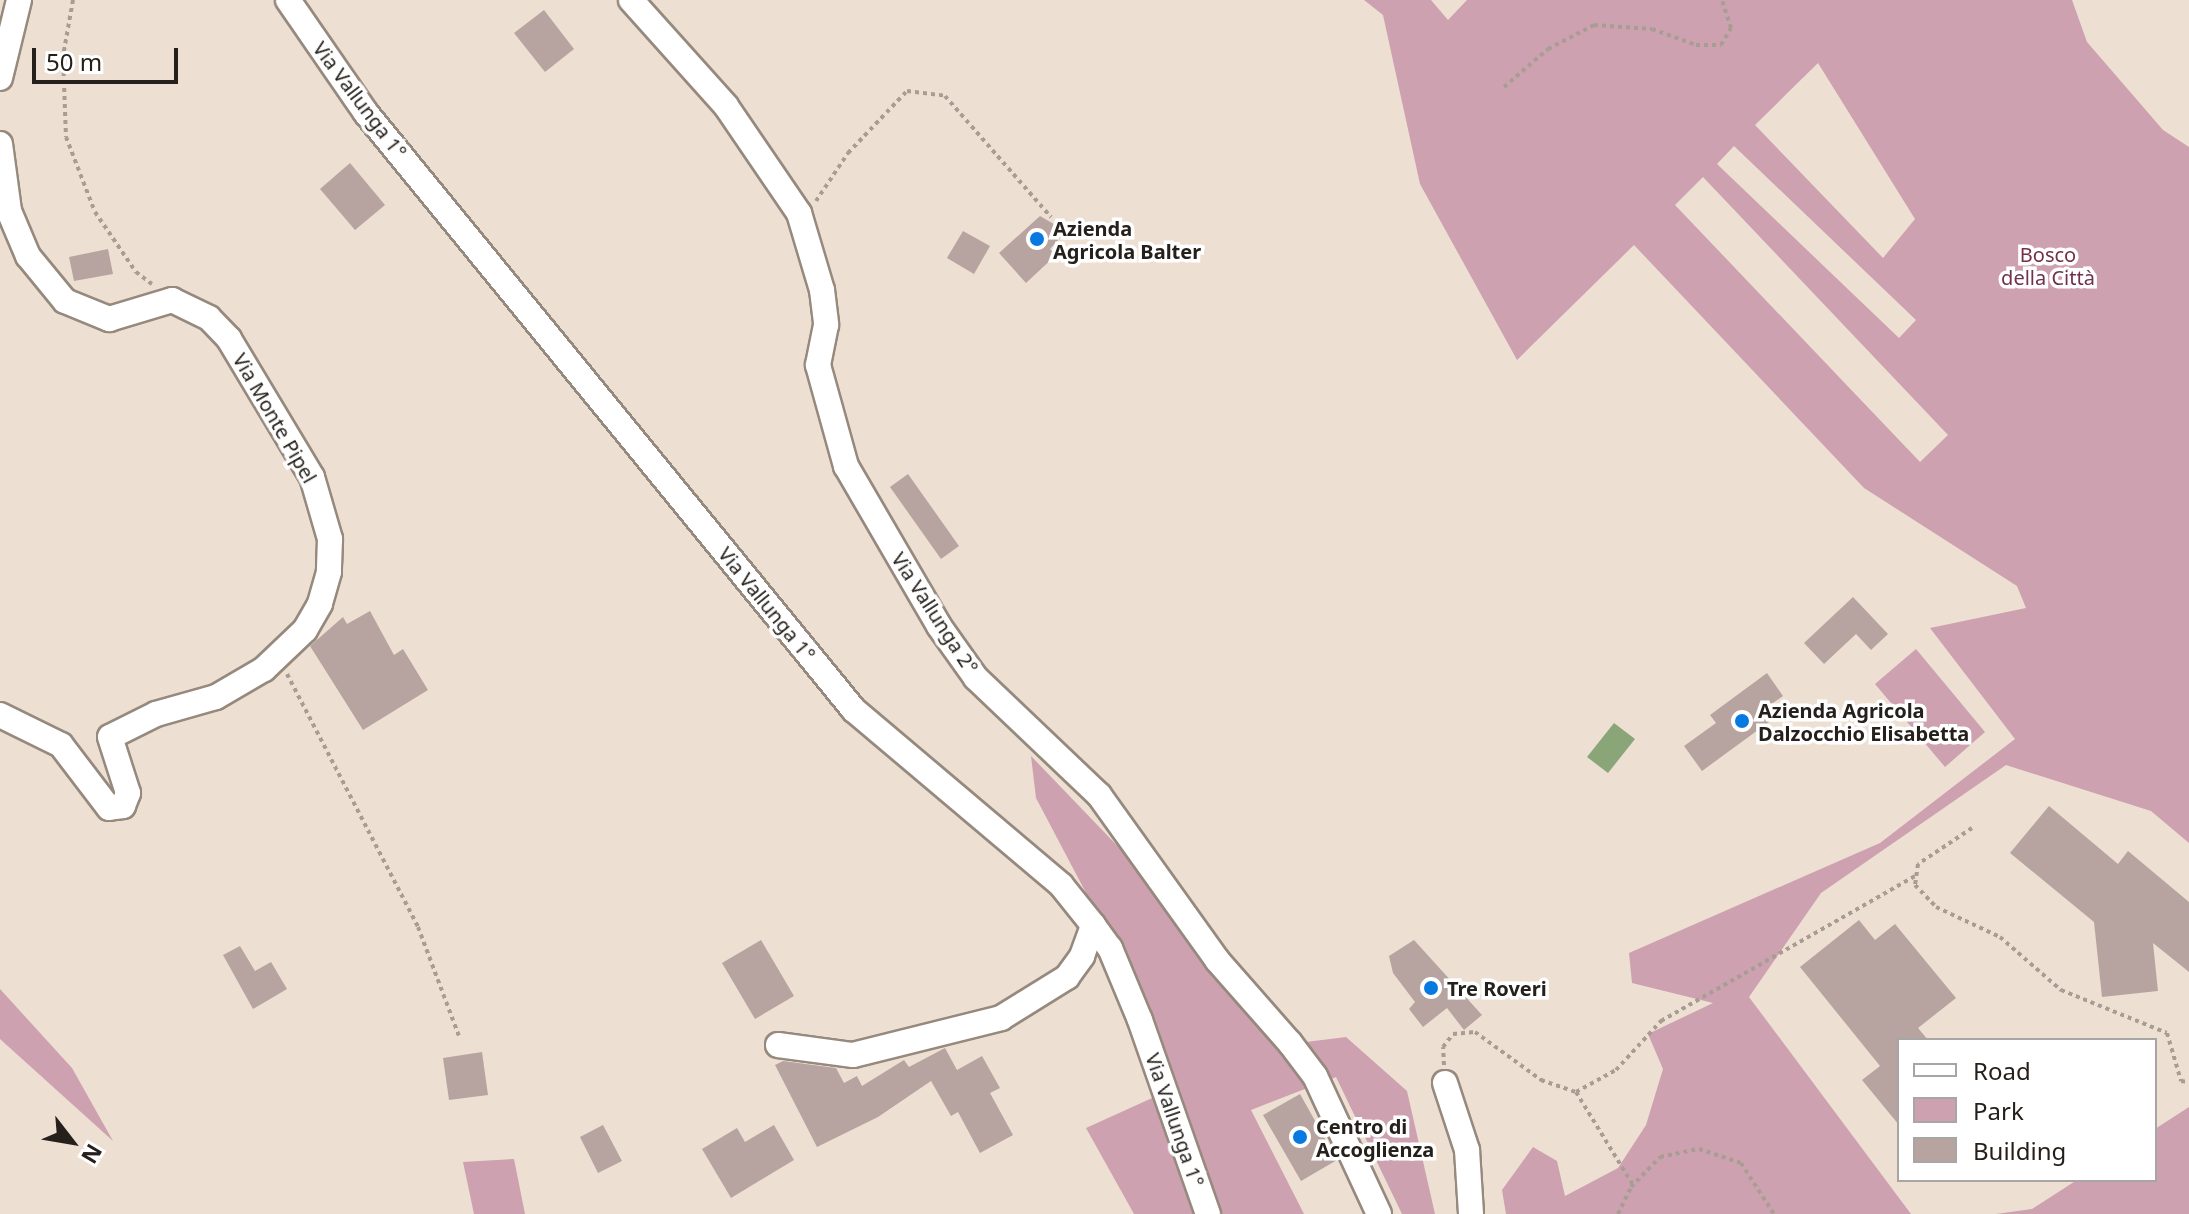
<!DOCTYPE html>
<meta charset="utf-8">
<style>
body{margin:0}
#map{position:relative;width:2189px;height:1214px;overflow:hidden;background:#eddfd2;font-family:"Noto Sans",sans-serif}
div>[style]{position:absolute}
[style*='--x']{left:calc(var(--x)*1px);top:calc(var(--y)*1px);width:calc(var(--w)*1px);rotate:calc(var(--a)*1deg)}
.green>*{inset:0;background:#cda1b0}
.water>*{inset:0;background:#8aa679}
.building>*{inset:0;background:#b7a4a0}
.path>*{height:4px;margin-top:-2px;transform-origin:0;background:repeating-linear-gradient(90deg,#a89d93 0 4px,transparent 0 8px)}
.roads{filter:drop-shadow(2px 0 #96897d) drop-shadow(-2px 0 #96897d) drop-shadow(0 2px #96897d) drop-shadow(0 -2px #96897d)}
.minor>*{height:24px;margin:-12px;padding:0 12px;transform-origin:12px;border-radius:12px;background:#fff}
.dots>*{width:22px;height:22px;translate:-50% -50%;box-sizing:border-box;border:4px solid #fff;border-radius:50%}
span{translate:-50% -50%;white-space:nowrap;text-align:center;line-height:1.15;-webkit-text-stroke:7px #fff;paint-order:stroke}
.street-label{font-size:20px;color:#25201b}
.poi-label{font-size:20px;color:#25201b;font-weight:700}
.left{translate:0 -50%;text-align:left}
.park-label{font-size:20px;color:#73304b}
.legend{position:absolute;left:1897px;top:1038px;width:260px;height:144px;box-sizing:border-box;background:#fff;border:2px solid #a8a6a4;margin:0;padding:10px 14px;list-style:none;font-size:24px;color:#25201b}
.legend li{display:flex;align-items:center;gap:16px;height:40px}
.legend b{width:40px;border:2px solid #a8a6a4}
.north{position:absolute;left:32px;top:1102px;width:80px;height:80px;-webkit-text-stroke:6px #fff;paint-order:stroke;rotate:121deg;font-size:22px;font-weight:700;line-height:32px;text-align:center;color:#25201b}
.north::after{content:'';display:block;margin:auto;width:28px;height:36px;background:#25201b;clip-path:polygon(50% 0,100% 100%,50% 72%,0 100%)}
.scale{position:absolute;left:32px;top:48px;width:146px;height:36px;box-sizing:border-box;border:4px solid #25201b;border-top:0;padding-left:10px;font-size:24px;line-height:28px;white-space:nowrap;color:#25201b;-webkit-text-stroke:6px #fff;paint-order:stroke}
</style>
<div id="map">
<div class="green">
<i style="clip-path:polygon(evenodd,1364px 0,1431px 0,1448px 20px,1467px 0,2072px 0,2087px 42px,2163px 130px,2189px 147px,2189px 843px,2151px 811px,2006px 765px,1821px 893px,1749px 997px,1911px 1214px,1506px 1214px,1502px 1190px,1533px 1147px,1557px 1161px,1565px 1196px,1618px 1168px,1646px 1125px,1663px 1069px,1648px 1034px,1713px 1003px,1632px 983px,1629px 953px,1880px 843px,2015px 739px,1930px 628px,2026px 608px,2017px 586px,1864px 488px,1634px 245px,1517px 360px,1420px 184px,1383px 15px,1364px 0,1818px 63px,1915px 219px,1883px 258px,1755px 125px,1818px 63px,1364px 0,1734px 146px,1916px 320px,1899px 338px,1717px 164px,1734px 146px,1364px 0,1703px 177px,1948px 435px,1920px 462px,1675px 205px,1703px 177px)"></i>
<i style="clip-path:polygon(1916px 649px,1985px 732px,1945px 767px,1875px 684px)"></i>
<i style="clip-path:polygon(1031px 756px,1306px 1042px,1346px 1037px,1407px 1091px,1435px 1214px,1402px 1214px,1336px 1077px,1251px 1110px,1304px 1214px,1134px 1214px,1086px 1128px,1172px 1089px,1114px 946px,1036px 798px)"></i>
<i style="clip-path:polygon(0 989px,72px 1068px,113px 1141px,0 1039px)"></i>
<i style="clip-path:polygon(2189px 1107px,2189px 1214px,1996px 1214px,2032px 1209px,2077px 1180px,2155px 1180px,2155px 1129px)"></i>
<i style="clip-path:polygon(514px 1159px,525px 1214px,474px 1214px,463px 1162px)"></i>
</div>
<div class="water">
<i style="clip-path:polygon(1614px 723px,1635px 739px,1608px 773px,1587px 757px)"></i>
</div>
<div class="building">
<i style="clip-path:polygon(544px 10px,574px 49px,545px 72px,514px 33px)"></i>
<i style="clip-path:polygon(350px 163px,385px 205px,355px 230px,320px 189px)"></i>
<i style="clip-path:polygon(1040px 216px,1059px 227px,1061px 237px,1050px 249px,1056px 255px,1026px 283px,999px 253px)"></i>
<i style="clip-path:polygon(963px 231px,990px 246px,974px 274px,947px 258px)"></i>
<i style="clip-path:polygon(108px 249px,113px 274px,74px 281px,69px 257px)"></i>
<i style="clip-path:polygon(908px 474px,959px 546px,941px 559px,890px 487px)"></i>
<i style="clip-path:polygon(1853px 597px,1888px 634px,1871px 650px,1856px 634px,1824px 664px,1804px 643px)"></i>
<i style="clip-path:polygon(370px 611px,394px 655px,403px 649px,428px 690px,363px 730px,310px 646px,343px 617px,347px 624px)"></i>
<i style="clip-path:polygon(1767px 673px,1783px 696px,1766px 708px,1773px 719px,1702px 771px,1684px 746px,1716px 723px,1710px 715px)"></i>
<i style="clip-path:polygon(2049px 806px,2118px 864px,2128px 851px,2189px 902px,2189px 972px,2153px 943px,2158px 991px,2102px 997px,2094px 922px,2010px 853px)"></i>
<i style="clip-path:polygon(1859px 920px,1875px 940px,1895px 924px,1956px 998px,1918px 1028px,1928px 1040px,1899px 1040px,1899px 1125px,1862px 1080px,1880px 1066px,1800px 967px)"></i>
<i style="clip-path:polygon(761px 940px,794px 996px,755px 1019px,722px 963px)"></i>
<i style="clip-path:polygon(1414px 940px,1482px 1015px,1464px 1030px,1447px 1008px,1423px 1027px,1409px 1009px,1415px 1002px,1393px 973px,1389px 956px)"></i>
<i style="clip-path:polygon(240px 946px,255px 971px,271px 962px,287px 989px,253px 1009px,223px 955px)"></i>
<i style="clip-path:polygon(945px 1048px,957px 1070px,982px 1056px,1000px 1088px,990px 1093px,1013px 1135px,980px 1153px,958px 1112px,951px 1116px,931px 1081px,878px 1117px,817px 1147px,775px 1065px,783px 1061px,836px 1068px,844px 1083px,857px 1076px,862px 1086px,904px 1060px,909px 1067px)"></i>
<i style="clip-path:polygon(482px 1052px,488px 1095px,449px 1100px,443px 1058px)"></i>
<i style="clip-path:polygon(1300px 1094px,1337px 1160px,1301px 1181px,1263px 1115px)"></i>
<i style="clip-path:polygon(603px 1125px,622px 1161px,598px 1173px,580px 1137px)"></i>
<i style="clip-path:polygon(774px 1125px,794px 1160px,731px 1198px,702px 1149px,737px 1128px,745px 1142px)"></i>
</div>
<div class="path">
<i style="--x:73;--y:0;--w:57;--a:100.1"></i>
<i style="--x:63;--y:56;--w:81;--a:87.9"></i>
<i style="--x:66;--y:137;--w:80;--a:68.9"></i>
<i style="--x:95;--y:212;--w:73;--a:55.7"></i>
<i style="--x:136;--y:272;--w:20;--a:37"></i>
<i style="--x:1504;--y:87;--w:58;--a:-40.8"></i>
<i style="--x:1548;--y:49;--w:52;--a:-27.6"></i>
<i style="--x:1594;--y:25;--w:58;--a:3.9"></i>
<i style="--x:1652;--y:29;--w:47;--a:20"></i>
<i style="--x:1696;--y:45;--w:25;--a:0"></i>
<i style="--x:1721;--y:45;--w:20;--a:-60"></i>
<i style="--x:1731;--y:28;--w:29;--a:-108"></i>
<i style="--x:816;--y:201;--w:58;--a:-56.3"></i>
<i style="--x:848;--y:153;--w:86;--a:-46.4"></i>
<i style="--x:907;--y:91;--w:38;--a:7"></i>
<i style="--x:945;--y:96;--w:161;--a:48.8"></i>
<i style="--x:287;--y:674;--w:285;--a:62.6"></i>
<i style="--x:418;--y:927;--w:116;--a:69.4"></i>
<i style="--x:1972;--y:828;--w:65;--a:146.3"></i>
<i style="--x:1918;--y:864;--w:21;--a:98"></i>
<i style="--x:1915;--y:885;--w:30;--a:46"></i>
<i style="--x:1936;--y:907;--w:71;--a:25.1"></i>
<i style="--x:2000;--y:937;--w:81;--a:41"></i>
<i style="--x:2061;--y:990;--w:114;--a:22.1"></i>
<i style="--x:2167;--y:1033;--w:50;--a:73.7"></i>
<i style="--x:2181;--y:1081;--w:8;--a:7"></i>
<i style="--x:1444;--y:1065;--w:18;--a:-93"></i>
<i style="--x:1443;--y:1047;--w:16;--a:-52"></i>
<i style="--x:1453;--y:1034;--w:22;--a:-5"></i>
<i style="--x:1475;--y:1032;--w:82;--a:36"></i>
<i style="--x:1541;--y:1080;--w:37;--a:19"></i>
<i style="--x:1576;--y:1092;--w:46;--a:-28.8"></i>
<i style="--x:1616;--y:1070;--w:67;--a:-47.4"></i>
<i style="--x:1661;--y:1021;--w:295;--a:-29.7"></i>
<i style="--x:1576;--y:1092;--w:109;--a:58.5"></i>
<i style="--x:1618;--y:1214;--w:30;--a:-64"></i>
<i style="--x:1631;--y:1187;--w:42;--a:-46"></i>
<i style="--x:1660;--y:1157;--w:40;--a:-12"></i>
<i style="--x:1699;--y:1149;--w:44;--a:18.4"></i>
<i style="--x:1741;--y:1163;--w:61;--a:57.1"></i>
</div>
<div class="roads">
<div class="minor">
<i style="--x:288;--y:0;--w:137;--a:55.4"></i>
<i style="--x:366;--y:113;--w:771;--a:50.74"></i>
<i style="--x:854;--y:710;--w:271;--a:40.2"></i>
<i style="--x:1061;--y:885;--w:51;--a:51.3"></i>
<i style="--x:1093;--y:925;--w:29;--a:54"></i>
<i style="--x:1110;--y:948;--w:78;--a:67.4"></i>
<i style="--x:1140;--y:1020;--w:206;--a:70.7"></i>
<i style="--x:631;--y:0;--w:142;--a:48.1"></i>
<i style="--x:726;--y:106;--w:130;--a:55.7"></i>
<i style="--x:799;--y:213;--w:80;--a:73.4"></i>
<i style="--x:822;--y:290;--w:35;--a:83"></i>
<i style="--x:826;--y:325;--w:41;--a:101.3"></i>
<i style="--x:818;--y:365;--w:105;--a:74.5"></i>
<i style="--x:846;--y:466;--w:185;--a:59.8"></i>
<i style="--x:939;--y:626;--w:64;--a:54.6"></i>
<i style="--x:976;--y:678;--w:170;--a:43.6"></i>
<i style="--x:1099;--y:795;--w:203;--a:54.4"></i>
<i style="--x:1217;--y:960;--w:111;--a:48.7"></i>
<i style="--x:1290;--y:1043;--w:41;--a:52.9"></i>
<i style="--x:1315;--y:1076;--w:152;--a:65.1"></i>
<i style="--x:0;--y:78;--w:80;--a:-76.3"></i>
<i style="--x:0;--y:144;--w:68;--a:82.3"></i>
<i style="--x:9;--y:211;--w:49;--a:67.1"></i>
<i style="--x:28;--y:256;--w:58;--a:50.6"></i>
<i style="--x:65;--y:301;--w:48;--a:22.2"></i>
<i style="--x:109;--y:319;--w:66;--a:-16.8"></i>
<i style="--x:172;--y:300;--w:41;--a:25.9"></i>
<i style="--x:209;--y:318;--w:29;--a:46"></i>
<i style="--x:229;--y:339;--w:161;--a:59"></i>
<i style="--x:312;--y:477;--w:65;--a:73.8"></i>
<i style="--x:330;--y:539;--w:33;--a:92"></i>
<i style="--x:329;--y:572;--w:33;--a:106"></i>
<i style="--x:320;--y:604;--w:30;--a:120"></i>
<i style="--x:305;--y:630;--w:57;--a:136.4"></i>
<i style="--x:264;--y:669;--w:56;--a:149.7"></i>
<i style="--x:216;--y:697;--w:62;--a:164.2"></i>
<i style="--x:156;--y:714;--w:51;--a:153.4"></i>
<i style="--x:110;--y:737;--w:59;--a:72.2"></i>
<i style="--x:128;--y:793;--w:14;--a:111"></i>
<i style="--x:123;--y:806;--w:14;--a:172"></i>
<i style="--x:109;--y:808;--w:79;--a:-127.3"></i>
<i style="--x:61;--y:745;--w:68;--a:-153.8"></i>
<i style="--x:778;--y:1045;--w:76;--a:7.6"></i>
<i style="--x:853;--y:1055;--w:153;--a:-14"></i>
<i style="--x:1001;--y:1018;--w:78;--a:-31.8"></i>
<i style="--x:1067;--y:977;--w:26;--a:-54"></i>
<i style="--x:1082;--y:956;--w:33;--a:-70"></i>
<i style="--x:1445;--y:1083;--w:71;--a:71.8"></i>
<i style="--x:1467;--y:1150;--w:64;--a:86.4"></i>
</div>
</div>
<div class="dots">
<i style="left:1037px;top:239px;background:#0779e0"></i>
<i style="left:1742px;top:721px;background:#0779e0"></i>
<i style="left:1431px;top:988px;background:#0779e0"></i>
<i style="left:1300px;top:1137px;background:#0779e0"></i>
</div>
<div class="street-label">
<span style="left:360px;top:100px;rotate:53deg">Via Vallunga 1°</span>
<span style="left:275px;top:418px;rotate:60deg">Via Monte Pipel</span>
<span style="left:767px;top:604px;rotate:51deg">Via Vallunga 1°</span>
<span style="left:935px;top:613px;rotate:57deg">Via Vallunga 2°</span>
<span style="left:1175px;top:1120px;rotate:71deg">Via Vallunga 1°</span>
</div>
<div class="poi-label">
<span class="left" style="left:1053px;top:240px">Azienda<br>Agricola Balter</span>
<span class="left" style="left:1758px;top:722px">Azienda Agricola<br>Dalzocchio Elisabetta</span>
<span class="left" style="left:1447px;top:988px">Tre Roveri</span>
<span class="left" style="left:1316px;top:1138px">Centro di<br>Accoglienza</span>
</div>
<div class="park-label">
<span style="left:2048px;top:266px">Bosco<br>della Città</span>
</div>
<ul class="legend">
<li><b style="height:10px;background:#fff"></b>Road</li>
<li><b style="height:22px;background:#cda1b0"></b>Park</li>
<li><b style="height:22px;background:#b7a4a0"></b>Building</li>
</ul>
<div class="north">N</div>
<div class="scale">50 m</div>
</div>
